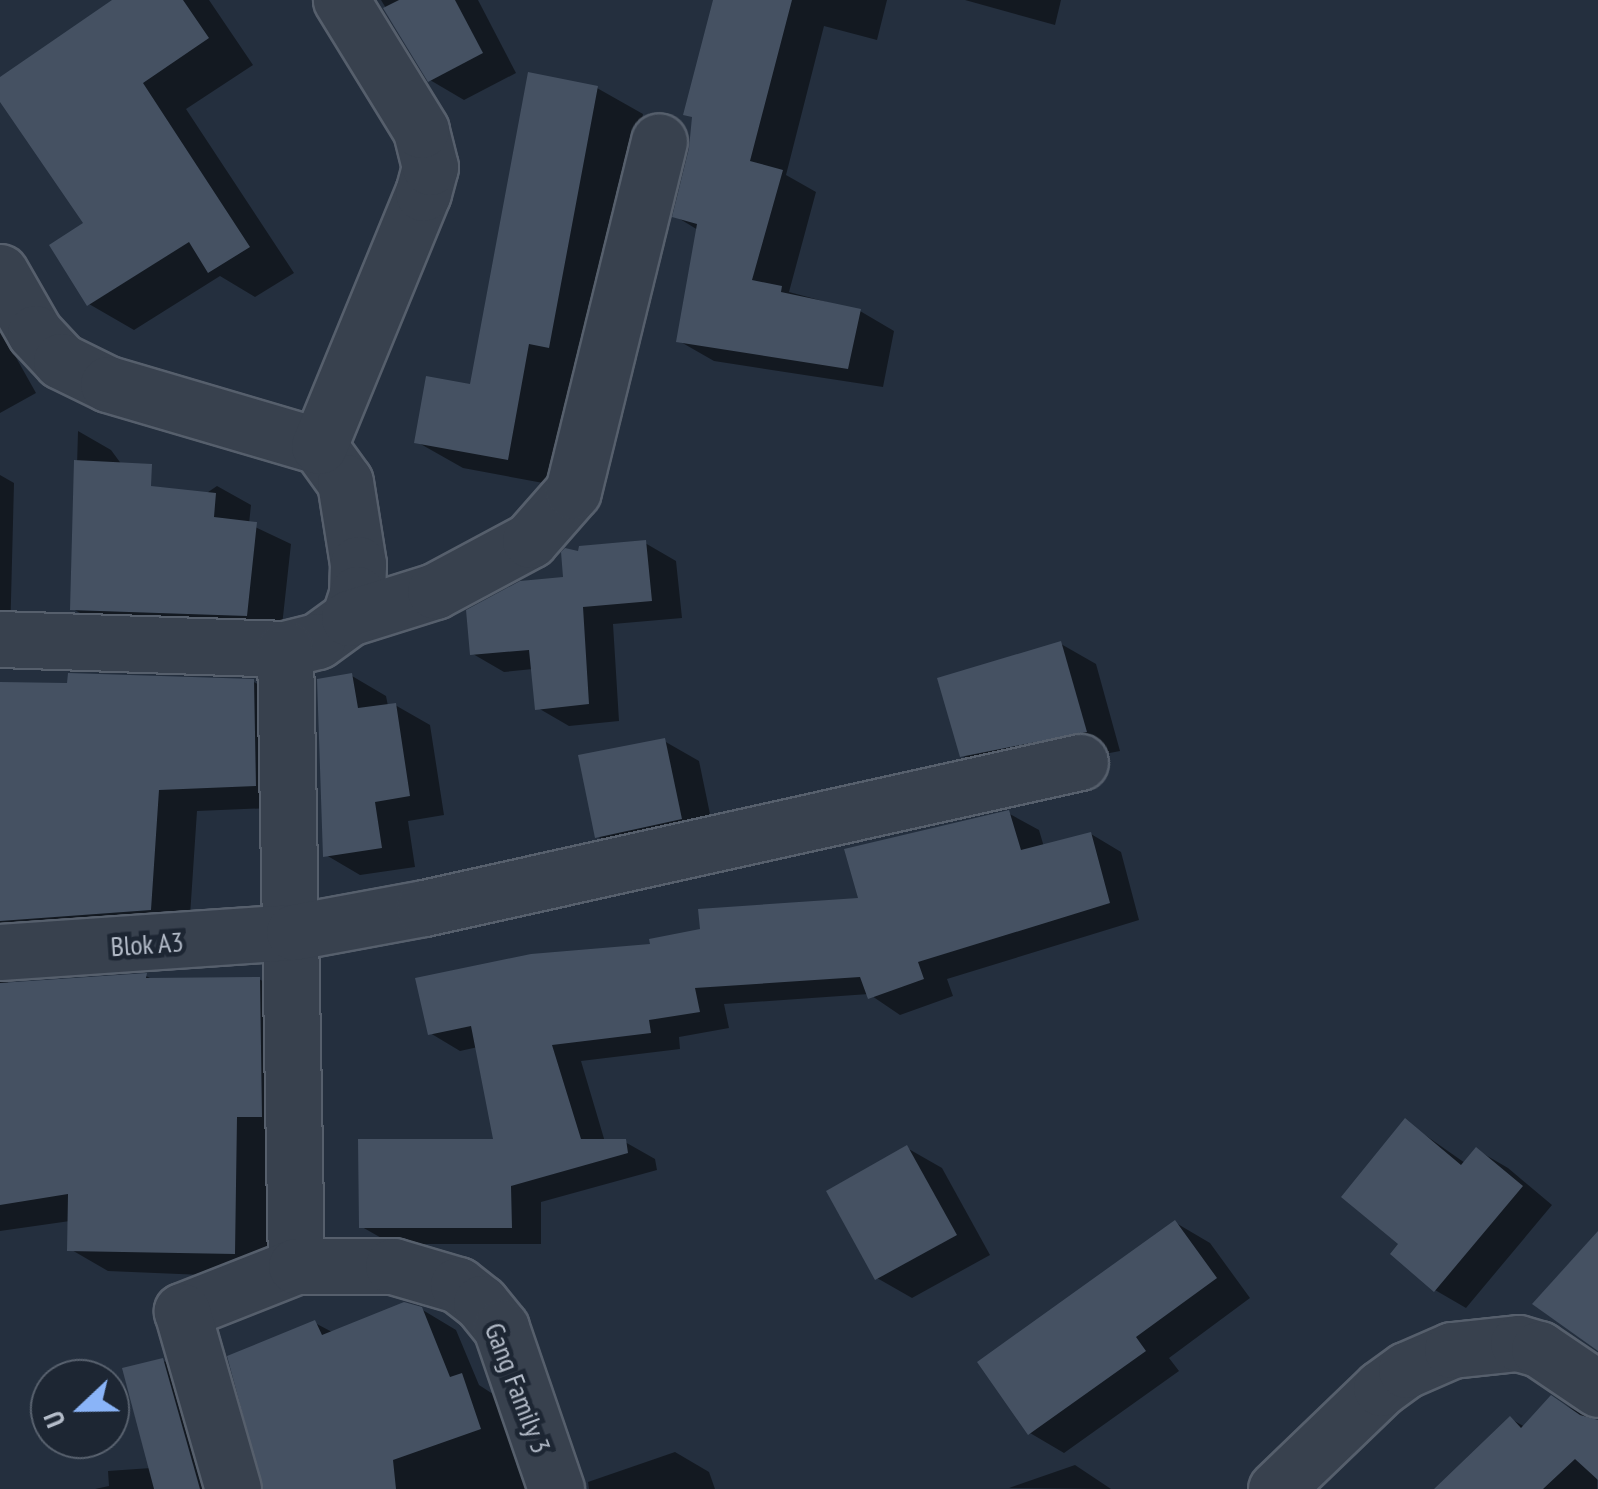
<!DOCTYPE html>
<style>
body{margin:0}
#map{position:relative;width:1598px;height:1489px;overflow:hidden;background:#242f3e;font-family:"PT Sans Narrow",sans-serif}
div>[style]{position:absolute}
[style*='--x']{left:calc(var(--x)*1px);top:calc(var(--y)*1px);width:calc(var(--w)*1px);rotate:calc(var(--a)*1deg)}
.shadow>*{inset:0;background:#0007}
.building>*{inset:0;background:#455162}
.roads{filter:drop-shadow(2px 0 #565f6c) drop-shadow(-2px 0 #565f6c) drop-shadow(0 2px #565f6c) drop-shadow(0 -2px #565f6c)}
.minor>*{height:55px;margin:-27.5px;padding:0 27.5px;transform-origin:27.5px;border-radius:27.5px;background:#38414e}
span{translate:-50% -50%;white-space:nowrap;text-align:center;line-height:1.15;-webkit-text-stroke:9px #1d2633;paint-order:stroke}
.street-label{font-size:28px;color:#b4bcc9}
.north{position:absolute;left:30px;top:1359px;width:100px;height:100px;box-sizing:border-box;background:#1d2633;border:2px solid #59626f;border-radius:50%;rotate:248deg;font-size:28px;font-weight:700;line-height:40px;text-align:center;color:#b4bcc9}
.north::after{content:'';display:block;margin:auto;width:35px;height:45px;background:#8ab4f8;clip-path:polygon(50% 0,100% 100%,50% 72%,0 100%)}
</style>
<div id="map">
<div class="shadow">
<i style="clip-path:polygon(116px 0,209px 0,253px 65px,186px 109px,294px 273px,255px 297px,220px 276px,134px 330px,89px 304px,87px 224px,0 98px,0 80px)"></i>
<i style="clip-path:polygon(381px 0,478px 0,516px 73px,464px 100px,430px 80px)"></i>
<i style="clip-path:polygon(716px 0,887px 0,877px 40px,824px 26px,786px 175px,816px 192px,789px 292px,860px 311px,894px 331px,883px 387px,714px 361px,679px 341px,698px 230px,675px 216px,692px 149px)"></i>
<i style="clip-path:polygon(965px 0,1061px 0,1055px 25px)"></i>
<i style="clip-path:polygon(597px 88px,643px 114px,595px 373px,554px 485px,463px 468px,417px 442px,472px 387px)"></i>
<i style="clip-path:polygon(0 329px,36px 393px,0 413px)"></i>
<i style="clip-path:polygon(78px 431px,111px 450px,164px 522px,217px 486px,251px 505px,249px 524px,291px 544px,281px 635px,108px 629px,73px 609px)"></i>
<i style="clip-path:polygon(0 475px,14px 483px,10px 639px,0 639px)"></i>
<i style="clip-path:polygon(645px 543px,676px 561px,682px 618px,613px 624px,619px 721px,569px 726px,538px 708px,533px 669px,504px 672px,473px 654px,566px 580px,579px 554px)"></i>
<i style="clip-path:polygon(1061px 644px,1096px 664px,1120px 751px,997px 775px,962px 755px)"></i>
<i style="clip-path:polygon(352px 676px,386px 696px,388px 706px,395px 705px,430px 725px,444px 815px,408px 821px,415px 867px,360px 875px,326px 855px)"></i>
<i style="clip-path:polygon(254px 682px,292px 704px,294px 807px,197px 811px,189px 931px,6px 976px,9px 985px,146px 976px,154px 980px,259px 979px,297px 1001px,273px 1278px,108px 1271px,70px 1249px,70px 1221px,0 1231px,0 684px)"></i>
<i style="clip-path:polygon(664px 741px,699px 761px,715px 838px,632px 856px,597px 836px)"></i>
<i style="clip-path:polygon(1008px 813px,1039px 830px,1044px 847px,1091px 834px,1121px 852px,1139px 920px,947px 979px,953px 996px,900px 1015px,869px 994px,724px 1004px,729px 1028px,679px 1037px,680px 1049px,581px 1061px,605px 1142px,625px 1142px,655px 1159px,657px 1170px,541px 1202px,541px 1244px,392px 1244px,362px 1227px,496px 1142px,478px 1047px,460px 1051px,430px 1033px,653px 946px,861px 900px)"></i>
<i style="clip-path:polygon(1405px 1121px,1465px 1163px,1477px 1150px,1508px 1168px,1552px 1205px,1466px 1308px,1435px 1290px,1401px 1244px)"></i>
<i style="clip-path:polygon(907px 1148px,942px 1168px,990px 1255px,912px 1298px,877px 1278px)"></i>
<i style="clip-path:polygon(1176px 1223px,1210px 1243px,1250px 1298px,1169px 1358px,1179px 1371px,1064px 1453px,1030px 1433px)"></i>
<i style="clip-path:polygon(421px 1309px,456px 1330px,479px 1385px,496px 1396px,529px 1489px,290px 1489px,315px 1323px,334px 1333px)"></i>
<i style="clip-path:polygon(162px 1360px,193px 1378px,227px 1489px,95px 1489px,109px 1486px,108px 1471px,151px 1468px)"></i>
<i style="clip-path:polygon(1551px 1398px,1598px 1422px,1597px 1489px,1438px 1489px,1511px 1419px,1525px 1427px)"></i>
<i style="clip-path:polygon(675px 1452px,709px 1472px,715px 1489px,589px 1489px,588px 1482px)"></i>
<i style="clip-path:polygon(1075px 1465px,1111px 1489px,1009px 1488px)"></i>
</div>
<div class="building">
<i style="clip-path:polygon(112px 0,183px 0,209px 38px,143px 83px,250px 247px,208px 273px,189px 242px,87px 306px,49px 245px,83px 223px,0 102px,0 77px)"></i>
<i style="clip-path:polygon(399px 0,455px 0,483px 53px,428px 82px,383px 8px)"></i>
<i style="clip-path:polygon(713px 0,792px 0,750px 161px,783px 170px,752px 280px,782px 286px,781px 292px,861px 309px,848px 369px,676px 342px,697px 224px,672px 217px,689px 148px,692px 117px,683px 115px)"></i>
<i style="clip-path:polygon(528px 72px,598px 86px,549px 348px,529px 344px,508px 460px,414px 443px,426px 376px,470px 384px)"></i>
<i style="clip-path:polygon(74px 460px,152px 464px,151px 486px,216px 493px,214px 517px,257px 522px,247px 616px,70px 610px)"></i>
<i style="clip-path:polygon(646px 540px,652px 601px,583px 607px,589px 704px,535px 710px,529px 650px,470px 655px,466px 610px,520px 581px,563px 577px,561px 552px,565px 548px,578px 551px,579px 546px)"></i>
<i style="clip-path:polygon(1061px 641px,1087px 732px,960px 757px,937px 678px)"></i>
<i style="clip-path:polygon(68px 673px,254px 679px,256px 786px,159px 790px,151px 910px,0 921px,0 682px,67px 683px)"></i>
<i style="clip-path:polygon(352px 673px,358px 708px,396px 703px,410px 796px,375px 802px,382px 848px,323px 857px,317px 679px)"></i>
<i style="clip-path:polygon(665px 738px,682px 819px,595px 838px,578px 755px)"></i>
<i style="clip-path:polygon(1009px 810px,1021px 850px,1091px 832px,1110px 903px,918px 962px,924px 979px,868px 999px,860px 977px,695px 988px,700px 1012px,649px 1020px,651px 1033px,552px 1045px,581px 1139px,626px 1139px,628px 1153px,511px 1186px,512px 1228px,359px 1228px,358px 1139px,493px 1139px,471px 1026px,428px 1035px,415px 978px,531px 954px,650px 944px,649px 939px,700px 929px,698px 909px,858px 898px,844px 849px)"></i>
<i style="clip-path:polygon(147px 973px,146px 978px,260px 977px,262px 1117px,237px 1117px,235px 1254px,67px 1251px,68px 1194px,0 1205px,0 983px)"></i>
<i style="clip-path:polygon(1405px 1118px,1461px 1165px,1476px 1147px,1523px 1186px,1434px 1292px,1390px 1254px,1398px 1244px,1341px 1197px)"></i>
<i style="clip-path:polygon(907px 1145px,957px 1235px,875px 1280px,826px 1191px)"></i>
<i style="clip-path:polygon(1175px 1220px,1217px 1278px,1136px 1337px,1146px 1351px,1028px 1435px,977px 1362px)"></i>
<i style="clip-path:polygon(1598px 1231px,1598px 1351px,1532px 1304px)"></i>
<i style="clip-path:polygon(404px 1302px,422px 1307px,450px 1377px,462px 1373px,481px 1429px,393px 1460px,396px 1489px,263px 1489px,227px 1356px,315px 1320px,322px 1335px)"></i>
<i style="clip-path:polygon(163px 1358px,200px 1489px,154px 1489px,122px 1368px)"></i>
<i style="clip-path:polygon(1551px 1395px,1580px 1415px,1598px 1420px,1598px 1480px,1575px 1459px,1543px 1489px,1434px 1489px,1510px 1416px,1521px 1428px)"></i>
</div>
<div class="roads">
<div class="minor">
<i style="--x:0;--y:272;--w:70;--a:60.2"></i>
<i style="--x:35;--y:333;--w:38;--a:47"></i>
<i style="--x:61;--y:361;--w:52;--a:26.1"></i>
<i style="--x:108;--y:384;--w:220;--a:16.4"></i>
<i style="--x:319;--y:446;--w:44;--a:54.2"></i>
<i style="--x:345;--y:482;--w:83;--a:81"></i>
<i style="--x:358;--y:564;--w:30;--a:92"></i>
<i style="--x:357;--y:594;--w:25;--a:108"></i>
<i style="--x:349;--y:618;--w:39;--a:144"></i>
<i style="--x:317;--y:641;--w:33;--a:166"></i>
<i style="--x:319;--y:446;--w:274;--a:-67.7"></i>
<i style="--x:423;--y:193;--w:27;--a:-75"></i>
<i style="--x:430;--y:167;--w:38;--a:-104"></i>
<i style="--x:421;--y:130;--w:153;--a:-121.6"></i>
<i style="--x:349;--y:618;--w:90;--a:-17.4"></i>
<i style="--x:435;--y:591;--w:108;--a:-28.2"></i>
<i style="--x:530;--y:540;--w:65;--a:-48.7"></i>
<i style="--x:573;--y:491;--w:360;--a:-76.2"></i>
<i style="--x:0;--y:639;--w:285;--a:2"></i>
<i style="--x:285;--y:649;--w:617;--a:88.98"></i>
<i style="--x:296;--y:1266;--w:123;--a:158.5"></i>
<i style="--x:182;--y:1311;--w:185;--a:74"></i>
<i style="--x:0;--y:952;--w:295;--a:-3.9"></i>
<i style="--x:294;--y:932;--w:132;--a:-10.5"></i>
<i style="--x:424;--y:908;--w:672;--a:-12.55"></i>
<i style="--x:296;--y:1266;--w:97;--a:0"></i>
<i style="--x:393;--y:1266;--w:68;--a:16.3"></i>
<i style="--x:458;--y:1285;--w:29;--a:38"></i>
<i style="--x:481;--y:1303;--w:32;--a:51"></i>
<i style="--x:501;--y:1328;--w:170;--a:71.1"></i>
<i style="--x:1276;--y:1489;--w:146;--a:-43.9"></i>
<i style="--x:1381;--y:1388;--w:31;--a:-36"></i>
<i style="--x:1406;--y:1370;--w:50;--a:-23.5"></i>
<i style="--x:1452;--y:1350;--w:66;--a:-6.1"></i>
<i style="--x:1518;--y:1343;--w:22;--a:16"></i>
<i style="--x:1539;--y:1349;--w:71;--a:34.1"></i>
</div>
</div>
<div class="street-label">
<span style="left:147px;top:944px;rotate:-4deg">Blok A3</span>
<span style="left:518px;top:1388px;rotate:69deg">Gang Family 3</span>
</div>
<div class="north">U</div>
</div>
